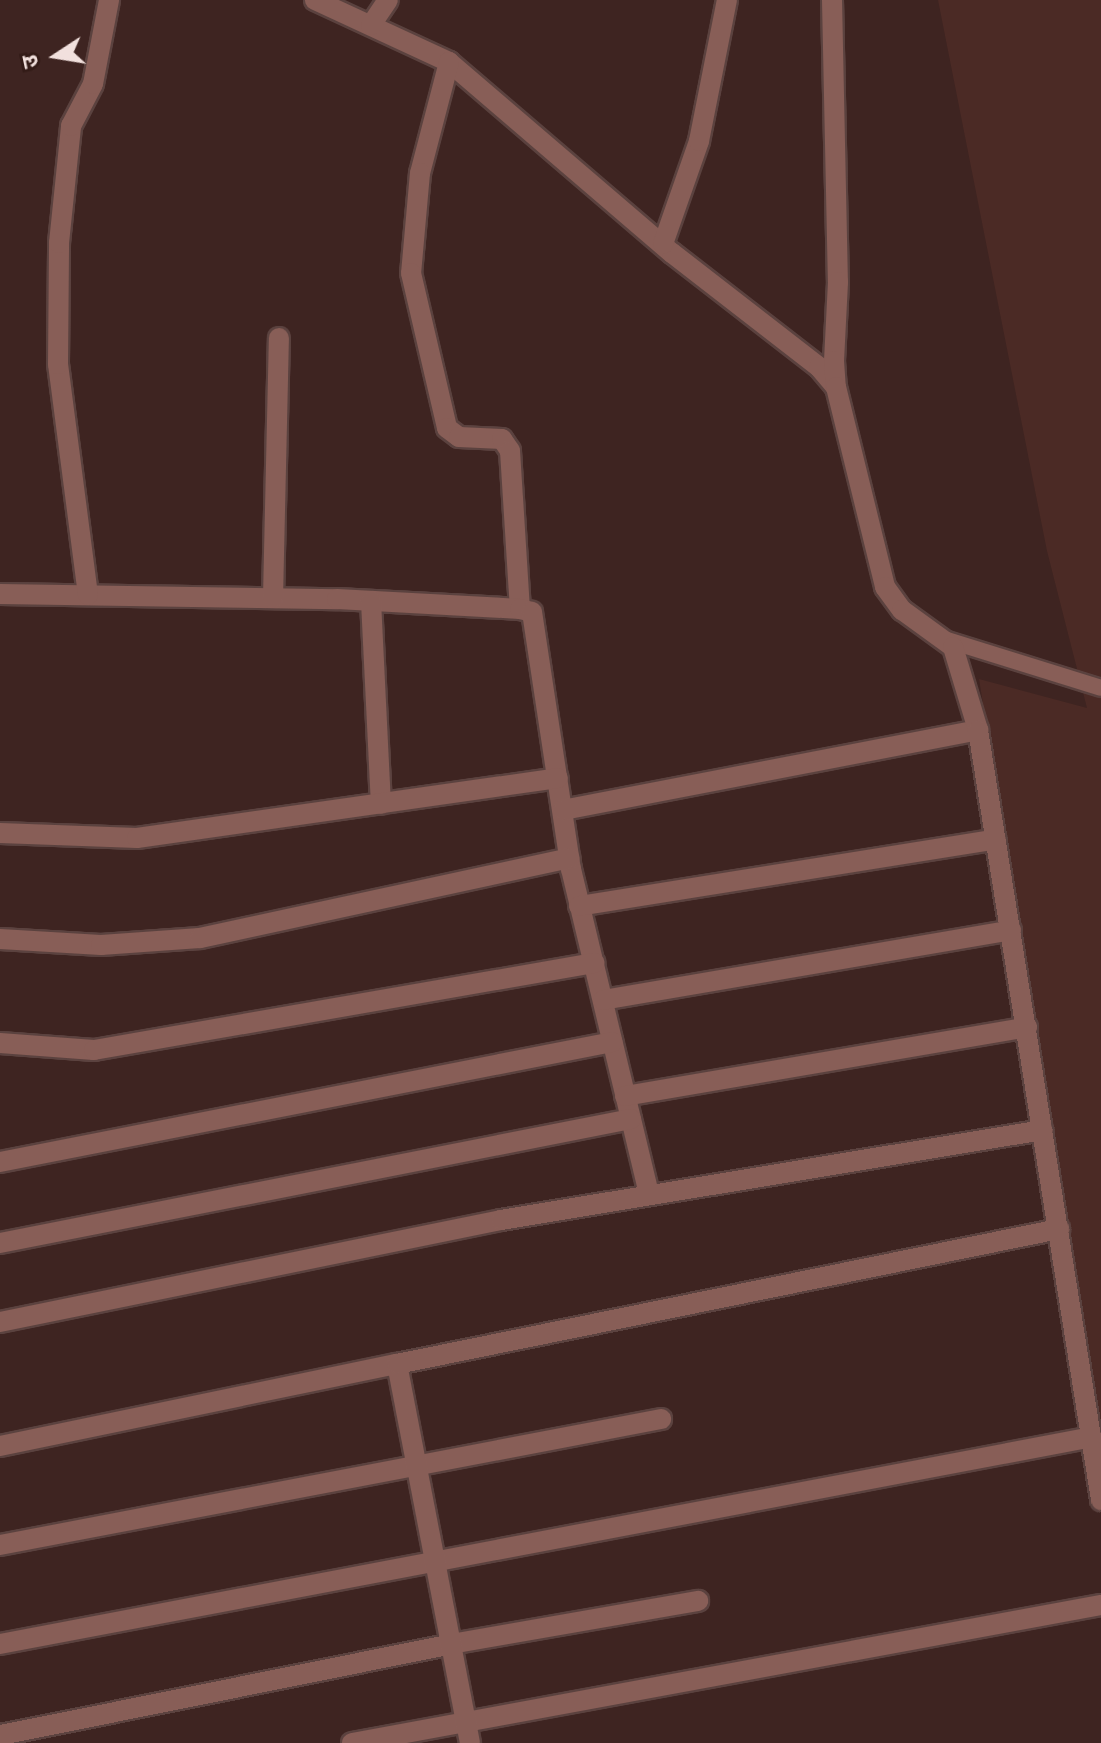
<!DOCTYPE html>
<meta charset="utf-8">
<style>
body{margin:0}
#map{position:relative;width:1101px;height:1743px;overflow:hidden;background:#3e2421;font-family:Georgia,"Noto Sans Devanagari",serif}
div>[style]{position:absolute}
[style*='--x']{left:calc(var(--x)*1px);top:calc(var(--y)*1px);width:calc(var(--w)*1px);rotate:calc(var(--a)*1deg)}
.built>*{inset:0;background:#4b2a25}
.roads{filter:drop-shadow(2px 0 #5b423f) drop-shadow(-2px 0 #5b423f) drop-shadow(0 2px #5b423f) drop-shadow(0 -2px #5b423f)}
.service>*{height:16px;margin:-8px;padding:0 8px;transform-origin:8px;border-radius:8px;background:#885e57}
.minor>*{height:20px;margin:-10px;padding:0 10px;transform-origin:10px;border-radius:10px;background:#885e57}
.tertiary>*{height:20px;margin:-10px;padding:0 10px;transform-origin:10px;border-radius:10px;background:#885e57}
span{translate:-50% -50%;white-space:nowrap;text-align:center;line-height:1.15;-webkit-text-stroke:6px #331b17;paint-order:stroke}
.north{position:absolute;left:16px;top:16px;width:80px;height:80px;-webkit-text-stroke:6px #331b17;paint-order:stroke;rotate:258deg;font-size:22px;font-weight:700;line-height:32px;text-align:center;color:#f1e0dd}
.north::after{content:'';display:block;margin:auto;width:28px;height:36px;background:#f1e0dd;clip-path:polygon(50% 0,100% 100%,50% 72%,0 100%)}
</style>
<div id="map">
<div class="built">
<i style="clip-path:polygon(938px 0,1101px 0,1101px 1427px,979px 679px,1087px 708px,1047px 551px)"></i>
</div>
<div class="roads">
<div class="service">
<i style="--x:944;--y:639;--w:164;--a:17.3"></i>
</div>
<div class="minor">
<i style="--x:315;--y:0;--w:148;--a:24.8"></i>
<i style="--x:449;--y:62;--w:294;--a:40.6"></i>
<i style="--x:672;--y:253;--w:186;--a:37.8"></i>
<i style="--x:819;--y:367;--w:26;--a:50"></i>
<i style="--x:832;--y:0;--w:282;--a:88.8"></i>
<i style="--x:838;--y:282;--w:79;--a:92.9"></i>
<i style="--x:371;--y:25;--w:30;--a:-56"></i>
<i style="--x:449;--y:62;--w:115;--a:104.6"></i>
<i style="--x:420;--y:173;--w:100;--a:95.1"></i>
<i style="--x:411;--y:273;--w:159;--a:76.9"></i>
<i style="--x:447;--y:428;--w:15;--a:37"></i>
<i style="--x:459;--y:437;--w:43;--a:2.7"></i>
<i style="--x:502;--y:439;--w:14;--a:56"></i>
<i style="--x:510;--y:451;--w:158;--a:86.4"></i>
<i style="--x:663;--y:244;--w:109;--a:-70.7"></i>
<i style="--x:699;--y:141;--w:144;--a:-78.8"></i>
<i style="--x:0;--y:594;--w:337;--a:0.9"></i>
<i style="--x:337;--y:599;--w:183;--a:3.1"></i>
<i style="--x:520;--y:609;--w:12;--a:14"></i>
<i style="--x:532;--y:612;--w:260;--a:81.4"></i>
<i style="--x:571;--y:869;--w:335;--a:76.5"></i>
<i style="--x:88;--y:595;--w:233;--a:-97.4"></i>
<i style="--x:58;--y:364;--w:121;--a:-89.5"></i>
<i style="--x:59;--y:243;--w:118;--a:-84.1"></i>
<i style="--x:71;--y:126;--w:47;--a:-62.4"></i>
<i style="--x:93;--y:84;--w:86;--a:-79.2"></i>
<i style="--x:273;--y:598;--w:260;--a:-88.7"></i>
<i style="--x:371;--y:601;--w:203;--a:87.2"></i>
<i style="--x:563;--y:810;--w:423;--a:-10.9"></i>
<i style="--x:0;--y:833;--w:137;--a:2.1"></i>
<i style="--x:137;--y:838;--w:425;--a:-8.1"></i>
<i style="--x:579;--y:906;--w:422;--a:-9.1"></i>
<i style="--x:0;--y:939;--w:101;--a:3.4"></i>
<i style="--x:101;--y:945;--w:99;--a:-4"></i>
<i style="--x:200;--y:938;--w:378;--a:-12.2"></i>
<i style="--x:603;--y:1000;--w:414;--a:-9.7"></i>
<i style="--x:0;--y:1043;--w:94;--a:4.3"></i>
<i style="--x:94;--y:1050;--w:508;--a:-9.87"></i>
<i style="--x:625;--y:1096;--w:408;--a:-9.7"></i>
<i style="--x:0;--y:1162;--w:624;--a:-11.09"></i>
<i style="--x:0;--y:1243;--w:643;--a:-11.12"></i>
<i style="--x:0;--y:1322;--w:511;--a:-11.51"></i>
<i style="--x:501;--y:1220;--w:549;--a:-9.43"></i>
<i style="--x:0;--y:1446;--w:405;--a:-11.7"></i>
<i style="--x:0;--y:1545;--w:673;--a:-10.79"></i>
<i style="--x:0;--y:1644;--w:1111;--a:-10.73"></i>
<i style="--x:1;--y:1735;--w:459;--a:-11.4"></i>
<i style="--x:451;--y:1644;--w:251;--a:-9.9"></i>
<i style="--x:352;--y:1743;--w:762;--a:-10.44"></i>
<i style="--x:470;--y:1743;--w:386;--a:-100.9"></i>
<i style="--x:397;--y:1364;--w:676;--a:-11.53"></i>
</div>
<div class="tertiary">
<i style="--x:834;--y:361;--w:26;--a:86"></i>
<i style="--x:836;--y:387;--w:206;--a:76.2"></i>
<i style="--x:885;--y:587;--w:29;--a:54"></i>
<i style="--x:902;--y:610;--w:63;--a:36"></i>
<i style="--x:953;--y:647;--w:87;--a:73.2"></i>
<i style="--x:978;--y:730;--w:780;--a:80.92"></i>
</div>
</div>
<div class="north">उ</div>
</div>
